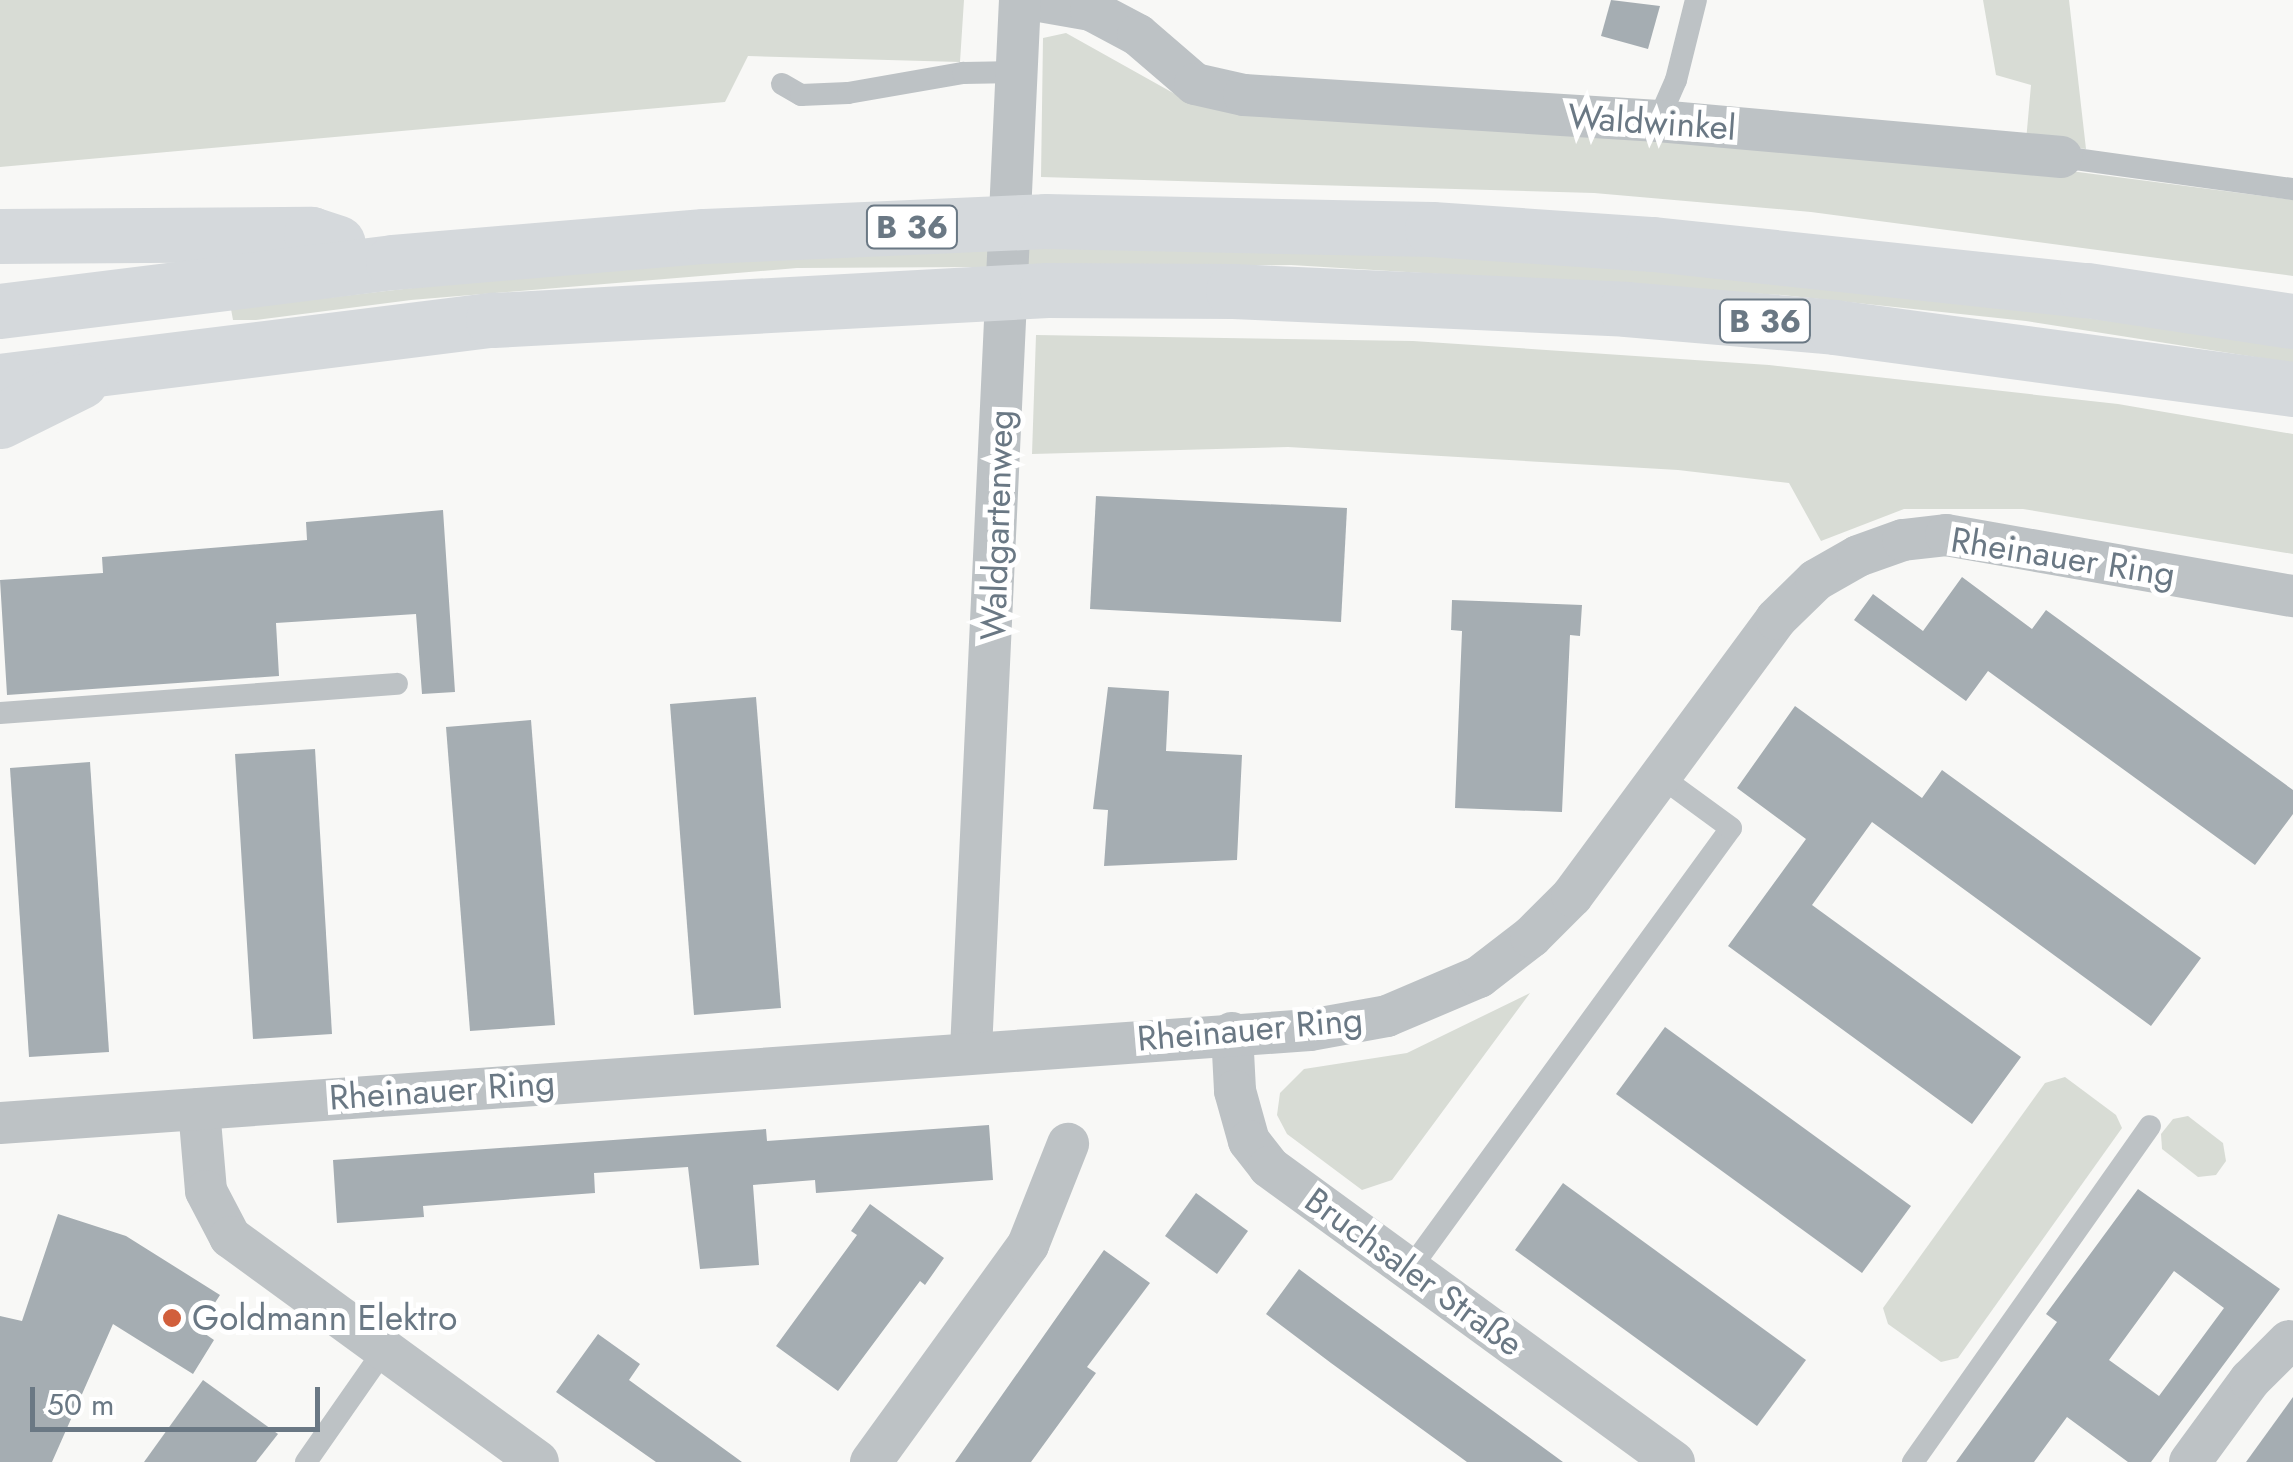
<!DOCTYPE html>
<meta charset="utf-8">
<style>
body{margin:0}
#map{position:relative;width:2293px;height:1462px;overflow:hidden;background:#f8f8f6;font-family:Jost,sans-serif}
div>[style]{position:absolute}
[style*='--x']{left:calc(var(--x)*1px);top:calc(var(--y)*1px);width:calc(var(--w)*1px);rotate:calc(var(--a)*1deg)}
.green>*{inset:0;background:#d8dcd5}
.building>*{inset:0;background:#a5adb2}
.lane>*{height:22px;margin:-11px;padding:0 11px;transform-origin:11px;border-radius:11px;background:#bdc2c5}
.street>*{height:42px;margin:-21px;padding:0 21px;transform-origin:21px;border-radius:21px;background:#bdc2c5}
.highway>*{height:55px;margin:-27.5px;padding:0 27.5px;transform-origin:27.5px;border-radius:27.5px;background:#d5d9dc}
.dots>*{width:28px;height:28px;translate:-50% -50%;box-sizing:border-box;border:5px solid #fff;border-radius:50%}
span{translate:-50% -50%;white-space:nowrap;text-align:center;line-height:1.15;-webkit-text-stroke:10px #fff;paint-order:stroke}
.shield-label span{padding:2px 8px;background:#fff;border:2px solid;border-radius:8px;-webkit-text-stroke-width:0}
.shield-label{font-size:32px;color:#6a7884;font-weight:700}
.street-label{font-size:35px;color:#6a7884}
.poi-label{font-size:35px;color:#6a7884}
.left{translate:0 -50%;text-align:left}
.scale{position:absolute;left:30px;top:1387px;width:290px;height:45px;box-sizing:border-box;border:5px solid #6a7884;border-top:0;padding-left:12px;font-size:30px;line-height:35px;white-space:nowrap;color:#6a7884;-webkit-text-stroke:8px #fff;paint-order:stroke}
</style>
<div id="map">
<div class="green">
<i style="clip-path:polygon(0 0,964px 0,960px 62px,748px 56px,725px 102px,0 167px)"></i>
<i style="clip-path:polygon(1983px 0,2069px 0,2086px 149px,2026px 141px,2031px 85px,1996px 75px)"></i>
<i style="clip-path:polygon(1066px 33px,1175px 94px,1994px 161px,2293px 200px,2293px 276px,1811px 212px,1594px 193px,1041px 177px,1043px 38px)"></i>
<i style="clip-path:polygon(1032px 244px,1451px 256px,1877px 288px,2293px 347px,2293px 363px,2026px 321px,1782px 295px,1291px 265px,797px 268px,411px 300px,256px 320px,233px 320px,231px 309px,551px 272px)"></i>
<i style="clip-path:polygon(1036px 335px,1413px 341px,1769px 365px,2118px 404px,2293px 434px,2293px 554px,2023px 509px,1904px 509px,1821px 541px,1789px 483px,1678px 470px,1288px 447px,1032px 454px)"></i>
<i style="clip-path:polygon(1530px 993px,1392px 1180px,1362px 1190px,1287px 1134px,1277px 1115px,1280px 1093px,1304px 1069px,1407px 1053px)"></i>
<i style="clip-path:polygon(2065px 1077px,2116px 1115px,2122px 1128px,1958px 1358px,1941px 1362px,1888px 1324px,1883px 1308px,2045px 1083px)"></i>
<i style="clip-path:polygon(2188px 1116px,2223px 1143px,2226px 1161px,2216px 1175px,2198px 1177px,2162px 1149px,2161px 1134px,2173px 1119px)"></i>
</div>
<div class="building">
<i style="clip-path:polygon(1611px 0,1660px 6px,1648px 49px,1601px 36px)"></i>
<i style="clip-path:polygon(1096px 496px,1347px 508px,1341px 622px,1090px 609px)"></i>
<i style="clip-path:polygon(443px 510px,455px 692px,422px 694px,416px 614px,276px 623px,279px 676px,7px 695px,0 580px,103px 573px,102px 557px,307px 540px,306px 522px)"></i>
<i style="clip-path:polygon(1962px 577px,2032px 629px,2046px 610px,2293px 790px,2293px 814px,2255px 865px,1988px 671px,1966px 701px,1854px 620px,1873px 594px,1923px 631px)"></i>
<i style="clip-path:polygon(1452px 600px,1582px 605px,1580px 636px,1570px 635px,1562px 812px,1455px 808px,1462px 631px,1451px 630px)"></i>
<i style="clip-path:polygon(1108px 687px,1169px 691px,1166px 751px,1242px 755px,1237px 860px,1104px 866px,1108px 810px,1093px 809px)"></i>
<i style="clip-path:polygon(756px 697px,781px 1008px,694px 1015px,670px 704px)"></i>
<i style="clip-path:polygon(1795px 706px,1922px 798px,1942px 770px,2201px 958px,2151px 1026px,1872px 822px,1812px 905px,2021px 1057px,1972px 1124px,1728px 946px,1806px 839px,1737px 788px)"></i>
<i style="clip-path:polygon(531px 720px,555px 1025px,470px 1031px,446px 727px)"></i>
<i style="clip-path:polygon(315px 749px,332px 1034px,253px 1039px,235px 754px)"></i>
<i style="clip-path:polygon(90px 762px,109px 1052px,29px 1057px,10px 768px)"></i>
<i style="clip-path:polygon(1665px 1027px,1911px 1206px,1862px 1273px,1616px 1094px)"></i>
<i style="clip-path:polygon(989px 1125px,993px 1180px,816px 1193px,815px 1180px,753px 1185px,759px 1265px,700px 1269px,688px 1167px,594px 1173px,595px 1193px,423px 1206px,424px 1217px,337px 1223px,333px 1160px,766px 1129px,767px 1141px)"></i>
<i style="clip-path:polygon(1563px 1183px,1806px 1360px,1757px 1426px,1515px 1250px)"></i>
<i style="clip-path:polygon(evenodd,2138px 1189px,2280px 1289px,2151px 1462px,2128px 1462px,2067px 1417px,2034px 1462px,1956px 1462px,2057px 1322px,2046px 1314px,2138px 1189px,2174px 1271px,2224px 1308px,2159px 1396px,2109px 1360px,2174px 1271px)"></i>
<i style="clip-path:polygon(1196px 1193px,1248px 1231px,1217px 1274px,1165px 1236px)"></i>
<i style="clip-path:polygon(870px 1204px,944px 1258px,925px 1285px,920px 1281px,838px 1391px,776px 1346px,857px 1235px,851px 1231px)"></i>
<i style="clip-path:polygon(58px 1214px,126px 1236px,220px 1295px,198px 1329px,214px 1340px,193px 1374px,113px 1324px,52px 1462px,0 1462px,0 1316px,22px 1321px)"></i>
<i style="clip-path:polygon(1104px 1250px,1150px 1283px,1087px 1367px,1096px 1373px,1031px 1462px,955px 1462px)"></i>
<i style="clip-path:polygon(1299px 1269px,1342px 1301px,1563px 1462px,1467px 1462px,1331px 1363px,1266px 1314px)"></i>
<i style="clip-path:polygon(598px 1334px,640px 1364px,629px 1380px,742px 1462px,656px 1462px,556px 1392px)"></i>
<i style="clip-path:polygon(203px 1380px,278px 1434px,256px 1462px,144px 1462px)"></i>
<i style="clip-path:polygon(2293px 1397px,2293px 1462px,2246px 1462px)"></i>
</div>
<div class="lane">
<i style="--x:782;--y:84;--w:22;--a:30"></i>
<i style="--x:801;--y:95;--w:47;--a:-2.4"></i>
<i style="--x:848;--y:93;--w:117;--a:-9.9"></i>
<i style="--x:963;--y:73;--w:55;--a:-1"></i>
<i style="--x:1658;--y:121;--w:45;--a:-66.3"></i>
<i style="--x:1676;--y:80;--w:82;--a:-76"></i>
<i style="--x:2061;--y:157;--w:234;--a:7.9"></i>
<i style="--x:0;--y:713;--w:398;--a:-4.2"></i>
<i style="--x:1410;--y:1269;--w:545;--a:-53.95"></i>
<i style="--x:1731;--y:828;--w:88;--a:-143.8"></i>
<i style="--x:306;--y:1462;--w:136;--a:-55.1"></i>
<i style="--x:1913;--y:1462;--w:411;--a:-54.8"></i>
</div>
<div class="street">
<i style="--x:1034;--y:0;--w:58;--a:10"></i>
<i style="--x:1091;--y:10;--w:53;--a:28"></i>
<i style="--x:1138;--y:35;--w:75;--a:40.7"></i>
<i style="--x:1195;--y:84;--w:50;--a:12.7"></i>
<i style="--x:1244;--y:95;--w:415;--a:3.6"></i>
<i style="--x:1658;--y:121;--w:405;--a:5.1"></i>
<i style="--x:1232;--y:1033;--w:58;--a:87"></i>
<i style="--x:1235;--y:1091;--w:52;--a:74.4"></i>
<i style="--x:1249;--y:1141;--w:33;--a:52"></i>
<i style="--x:1269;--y:1167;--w:501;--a:36.07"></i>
<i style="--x:971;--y:1050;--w:1051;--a:-87.33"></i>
<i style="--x:199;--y:1109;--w:82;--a:85.1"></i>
<i style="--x:206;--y:1191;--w:52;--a:62.4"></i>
<i style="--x:230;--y:1237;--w:381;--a:36.1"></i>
<i style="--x:0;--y:1123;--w:1313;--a:-4.06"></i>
<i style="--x:1310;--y:1030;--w:78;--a:-10.3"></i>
<i style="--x:1387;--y:1016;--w:100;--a:-23"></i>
<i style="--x:1479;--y:977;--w:66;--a:-37.6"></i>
<i style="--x:1531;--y:937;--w:58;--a:-45"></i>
<i style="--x:1572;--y:896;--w:344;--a:-53.6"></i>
<i style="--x:1776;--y:619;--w:56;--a:-44.3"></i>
<i style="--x:1816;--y:580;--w:48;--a:-29.7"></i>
<i style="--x:1858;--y:556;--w:48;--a:-19.6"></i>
<i style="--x:1903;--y:540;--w:43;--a:-6.6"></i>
<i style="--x:1946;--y:535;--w:352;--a:10"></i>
<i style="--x:871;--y:1462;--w:268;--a:-54.1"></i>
<i style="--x:1028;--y:1245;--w:109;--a:-68.4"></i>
<i style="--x:2190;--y:1462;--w:102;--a:-53.8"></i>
<i style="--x:2250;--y:1380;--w:55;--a:-45"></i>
</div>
<div class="highway">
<i style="--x:0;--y:236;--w:311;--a:-0.4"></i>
<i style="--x:311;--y:234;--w:28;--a:18"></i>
<i style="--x:0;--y:311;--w:396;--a:-7.1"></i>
<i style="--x:393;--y:262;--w:312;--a:-4.8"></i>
<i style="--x:704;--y:236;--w:341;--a:-2.5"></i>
<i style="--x:1045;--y:221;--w:387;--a:1.2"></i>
<i style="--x:1432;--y:229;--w:222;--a:3.9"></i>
<i style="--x:1653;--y:244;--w:436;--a:6.1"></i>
<i style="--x:2087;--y:290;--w:208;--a:8.6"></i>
<i style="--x:0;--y:381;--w:497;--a:-7.1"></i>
<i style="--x:493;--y:320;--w:555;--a:-3.1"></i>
<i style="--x:1047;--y:290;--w:186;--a:0.3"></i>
<i style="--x:1233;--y:291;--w:393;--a:2.6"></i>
<i style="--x:1626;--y:309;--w:209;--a:4.9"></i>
<i style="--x:1834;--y:327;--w:463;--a:7.7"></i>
<i style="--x:0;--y:421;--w:90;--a:-26.3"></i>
</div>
<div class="dots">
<i style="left:172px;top:1318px;background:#d15f3c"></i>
</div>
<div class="shield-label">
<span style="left:912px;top:227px">B 36</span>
<span style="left:1765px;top:321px">B 36</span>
</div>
<div class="street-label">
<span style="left:1652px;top:122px;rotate:4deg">Waldwinkel</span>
<span style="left:997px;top:525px;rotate:-88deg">Waldgartenweg</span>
<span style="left:2063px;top:557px;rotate:9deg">Rheinauer Ring</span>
<span style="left:1250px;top:1029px;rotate:-5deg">Rheinauer Ring</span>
<span style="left:442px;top:1090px;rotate:-4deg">Rheinauer Ring</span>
<span style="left:1414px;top:1272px;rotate:36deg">Bruchsaler Straße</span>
</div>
<div class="poi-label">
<span class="left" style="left:192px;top:1318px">Goldmann Elektro</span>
</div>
<div class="scale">50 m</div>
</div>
